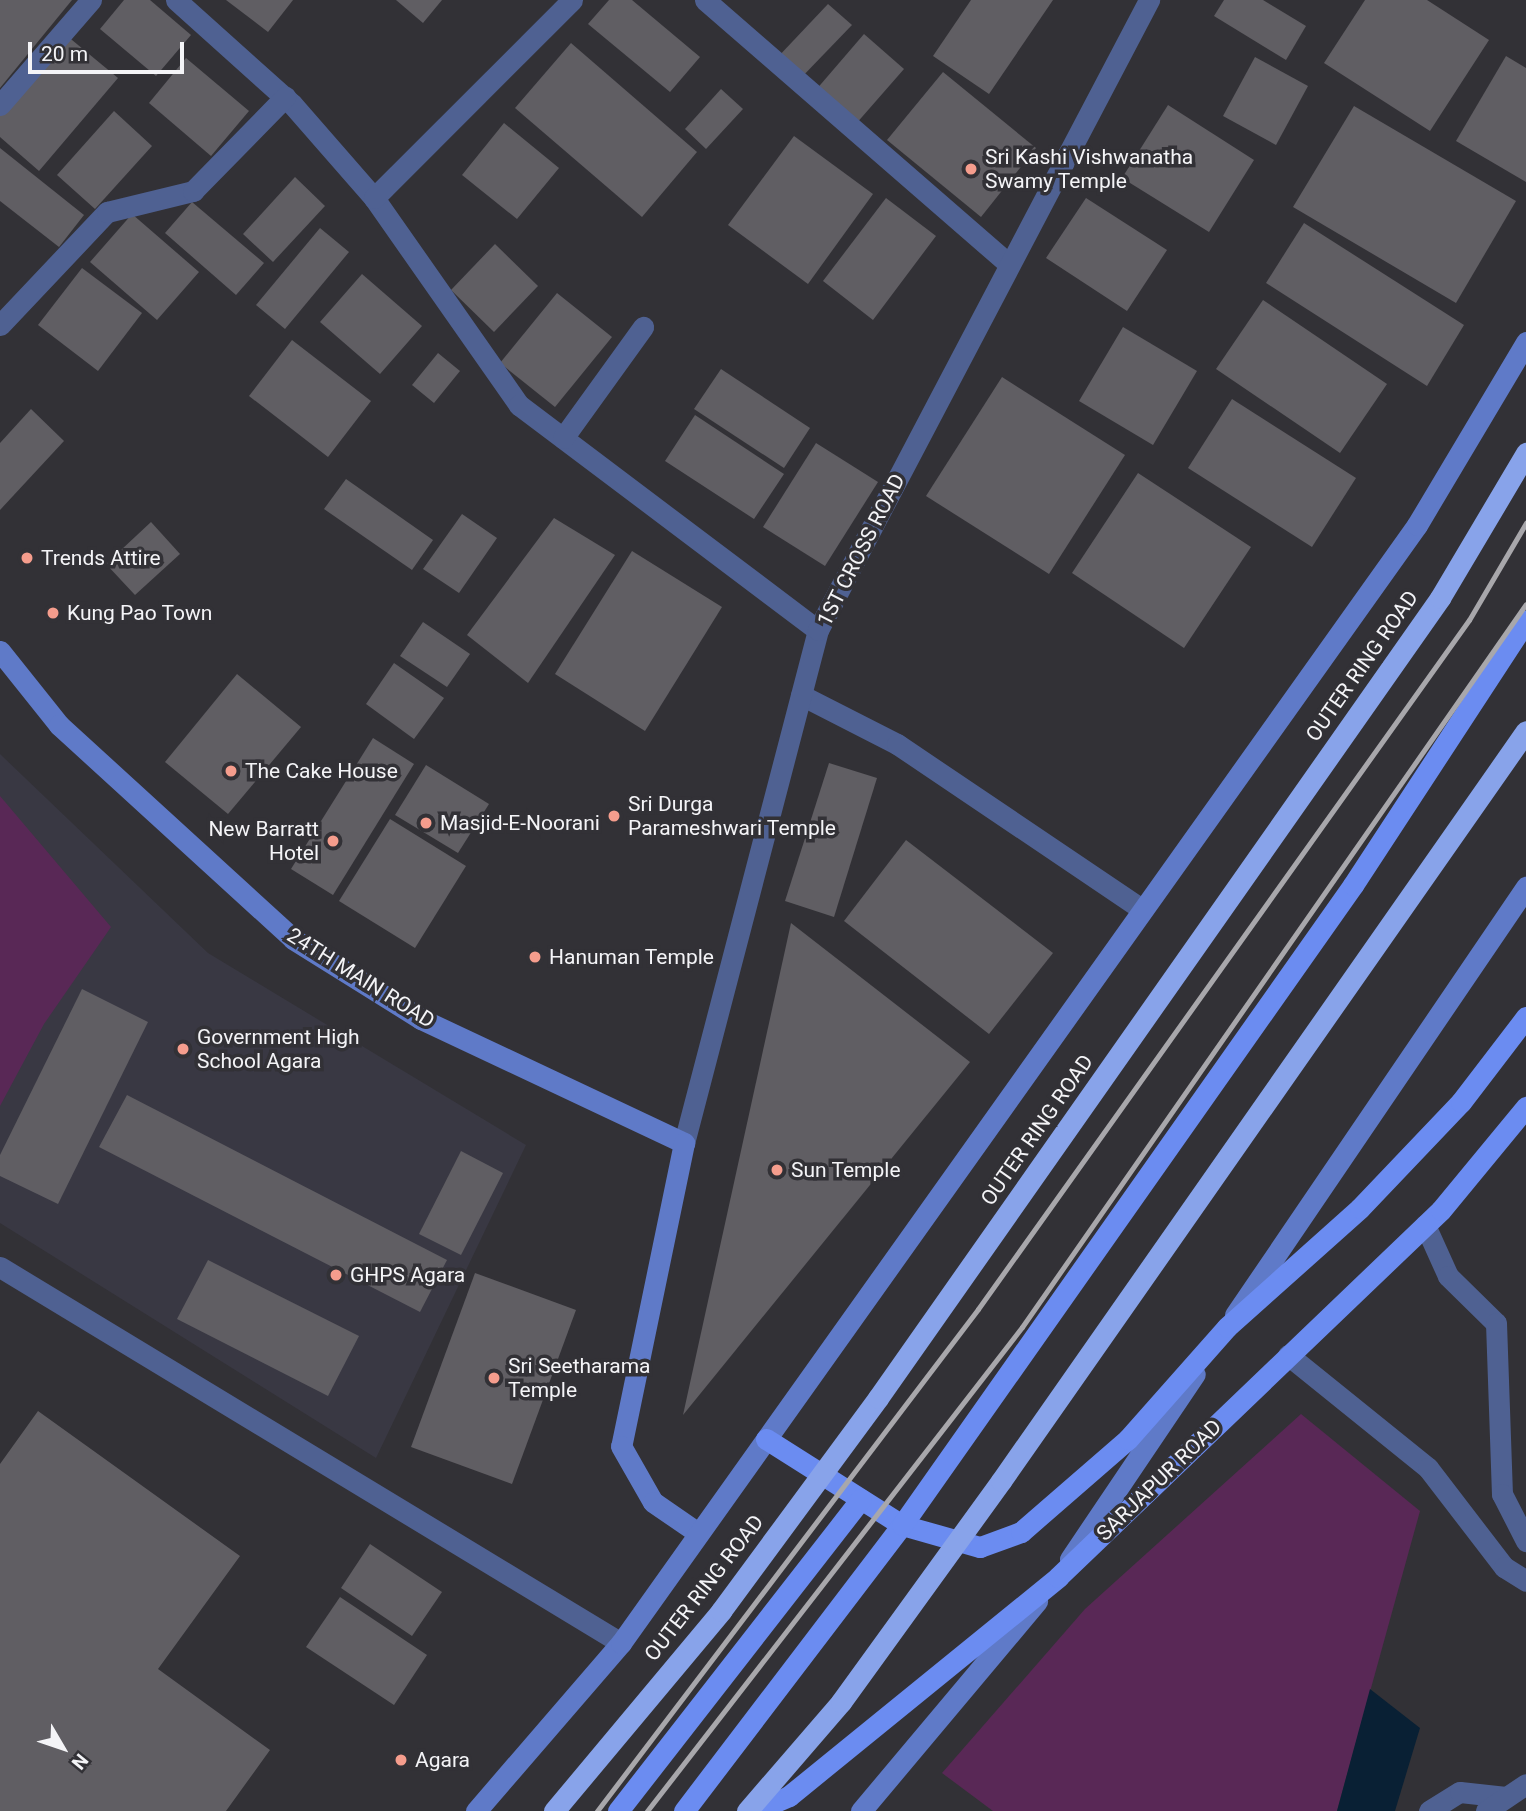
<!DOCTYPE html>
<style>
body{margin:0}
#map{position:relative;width:1526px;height:1811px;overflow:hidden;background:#323136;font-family:Roboto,sans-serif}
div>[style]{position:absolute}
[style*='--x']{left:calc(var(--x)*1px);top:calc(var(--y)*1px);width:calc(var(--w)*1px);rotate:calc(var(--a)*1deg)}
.built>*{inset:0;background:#393843}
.green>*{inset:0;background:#592856}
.water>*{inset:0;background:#092034}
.building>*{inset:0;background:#605e63}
.lane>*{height:21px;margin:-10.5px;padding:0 10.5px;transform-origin:10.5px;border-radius:10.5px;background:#4f6192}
.street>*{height:21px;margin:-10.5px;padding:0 10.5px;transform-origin:10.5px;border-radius:10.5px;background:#4f6192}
.secondary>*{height:21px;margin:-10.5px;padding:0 10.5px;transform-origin:10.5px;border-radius:10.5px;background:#5f7ac8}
.primary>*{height:21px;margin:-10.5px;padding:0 10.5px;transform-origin:10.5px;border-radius:10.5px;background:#6b8cf1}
.rail>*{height:5px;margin:-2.5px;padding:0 2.5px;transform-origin:2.5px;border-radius:2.5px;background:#a8a7ab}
.highway-bridge>*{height:21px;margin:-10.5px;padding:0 10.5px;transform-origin:10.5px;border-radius:10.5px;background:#88a3ea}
.dots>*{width:19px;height:19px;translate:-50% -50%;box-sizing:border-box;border:4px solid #323136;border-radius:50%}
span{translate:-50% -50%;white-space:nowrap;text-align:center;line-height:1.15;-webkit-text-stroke:7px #323136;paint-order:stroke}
.poi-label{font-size:21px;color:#f4f4f7}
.left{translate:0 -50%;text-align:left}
.right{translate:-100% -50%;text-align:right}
.street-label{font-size:21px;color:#f4f4f7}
.north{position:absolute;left:28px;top:1713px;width:70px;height:70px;-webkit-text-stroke:5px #323136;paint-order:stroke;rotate:129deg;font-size:19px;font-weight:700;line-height:28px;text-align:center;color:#f4f4f7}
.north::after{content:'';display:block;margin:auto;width:24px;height:32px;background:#f4f4f7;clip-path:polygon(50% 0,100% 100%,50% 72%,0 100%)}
.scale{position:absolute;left:28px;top:42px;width:156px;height:32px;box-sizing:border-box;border:4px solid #f4f4f7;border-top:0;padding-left:9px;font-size:21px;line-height:24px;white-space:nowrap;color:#f4f4f7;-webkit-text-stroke:5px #323136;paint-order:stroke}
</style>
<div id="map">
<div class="built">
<i style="clip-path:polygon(0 754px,208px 953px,526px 1145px,376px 1458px,0 1223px)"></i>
</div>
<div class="green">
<i style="clip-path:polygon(0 796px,111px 927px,44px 1024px,0 1106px)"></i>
<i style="clip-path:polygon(1301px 1414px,1420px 1511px,1337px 1811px,993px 1811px,942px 1773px,1085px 1609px)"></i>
</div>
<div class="water">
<i style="clip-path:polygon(1370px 1689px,1420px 1728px,1395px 1811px,1337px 1811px)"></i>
</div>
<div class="building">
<i style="clip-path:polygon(0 0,72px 0,0 88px)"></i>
<i style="clip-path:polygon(124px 0,150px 0,191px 35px,156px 76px,100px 29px)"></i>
<i style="clip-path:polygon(226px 0,293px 0,268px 32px)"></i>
<i style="clip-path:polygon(396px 0,442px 0,423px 23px)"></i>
<i style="clip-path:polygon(609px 0,632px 0,700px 57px,670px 92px,588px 24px)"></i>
<i style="clip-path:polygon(971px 0,1053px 0,989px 94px,933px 56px)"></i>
<i style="clip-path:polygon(1224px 0,1263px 0,1306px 26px,1286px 60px,1214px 16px)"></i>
<i style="clip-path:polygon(1365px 0,1427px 0,1489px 40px,1430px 131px,1324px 63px)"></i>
<i style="clip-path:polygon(828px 4px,852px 25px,798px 81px,776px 59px)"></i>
<i style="clip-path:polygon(864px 34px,904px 69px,855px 125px,815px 91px)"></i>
<i style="clip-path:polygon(66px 35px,118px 78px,39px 171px,0 137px,0 113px)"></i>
<i style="clip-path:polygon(571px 43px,697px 152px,642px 217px,515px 108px)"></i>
<i style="clip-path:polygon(1506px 56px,1526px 68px,1526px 182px,1456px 141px)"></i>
<i style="clip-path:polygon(1255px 57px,1308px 86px,1276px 145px,1223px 116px)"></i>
<i style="clip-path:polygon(186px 58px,249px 111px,211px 156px,149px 103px)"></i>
<i style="clip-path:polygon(943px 72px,1036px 148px,981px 217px,887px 140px)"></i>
<i style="clip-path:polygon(721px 89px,743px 109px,706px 149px,685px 129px)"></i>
<i style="clip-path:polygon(1168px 105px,1254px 160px,1209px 232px,1122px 178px)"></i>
<i style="clip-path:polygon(1354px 106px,1516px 201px,1456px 303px,1293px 207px)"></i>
<i style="clip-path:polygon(114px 111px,152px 146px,95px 209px,57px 175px)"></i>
<i style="clip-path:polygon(504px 123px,559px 168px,517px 219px,462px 175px)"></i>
<i style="clip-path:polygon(794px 136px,873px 194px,808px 284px,728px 225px)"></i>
<i style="clip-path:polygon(0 148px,84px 215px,59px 247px,0 201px)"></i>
<i style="clip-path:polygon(295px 177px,325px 206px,273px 262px,243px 234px)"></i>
<i style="clip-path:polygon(886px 198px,936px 236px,873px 320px,823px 281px)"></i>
<i style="clip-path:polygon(1086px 198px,1167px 250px,1127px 311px,1046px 258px)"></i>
<i style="clip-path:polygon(192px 202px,264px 263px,236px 295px,165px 233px)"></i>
<i style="clip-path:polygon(132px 214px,199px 272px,157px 320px,90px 262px)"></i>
<i style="clip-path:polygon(1304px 223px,1464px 325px,1427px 386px,1266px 283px)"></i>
<i style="clip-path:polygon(320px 228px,349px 252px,285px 329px,256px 305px)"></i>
<i style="clip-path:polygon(495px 244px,538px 286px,494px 332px,451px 290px)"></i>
<i style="clip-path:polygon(82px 268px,142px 313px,98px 371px,38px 325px)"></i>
<i style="clip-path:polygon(362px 274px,422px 326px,380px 374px,320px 322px)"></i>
<i style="clip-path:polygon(557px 293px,612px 337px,555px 407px,500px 363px)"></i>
<i style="clip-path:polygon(1263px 300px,1387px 384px,1340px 453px,1216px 369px)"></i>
<i style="clip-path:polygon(1123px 327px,1197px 371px,1153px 445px,1079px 401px)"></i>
<i style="clip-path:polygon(292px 340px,371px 401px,328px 457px,249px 396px)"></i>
<i style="clip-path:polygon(438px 353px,460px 371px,434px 403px,412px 385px)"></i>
<i style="clip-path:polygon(721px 369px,810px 428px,784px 468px,694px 409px)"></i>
<i style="clip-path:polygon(1002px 377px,1125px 455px,1049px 574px,926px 496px)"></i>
<i style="clip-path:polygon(1232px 399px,1356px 478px,1312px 547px,1188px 468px)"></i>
<i style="clip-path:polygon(31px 409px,64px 441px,0 510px,0 443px)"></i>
<i style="clip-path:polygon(695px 415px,784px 474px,754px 519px,665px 461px)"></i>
<i style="clip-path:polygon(816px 443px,878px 482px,825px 566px,763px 527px)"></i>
<i style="clip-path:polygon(1138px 473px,1251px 547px,1184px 648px,1072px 573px)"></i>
<i style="clip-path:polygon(346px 479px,433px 540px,412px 570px,324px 509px)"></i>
<i style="clip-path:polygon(462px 514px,497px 538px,459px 593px,423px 569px)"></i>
<i style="clip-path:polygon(554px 518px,615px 555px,528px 683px,467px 635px)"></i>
<i style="clip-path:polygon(151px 522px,180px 554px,135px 595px,106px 564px)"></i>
<i style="clip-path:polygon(632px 551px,722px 607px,645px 731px,555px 674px)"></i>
<i style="clip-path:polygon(423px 622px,470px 654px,447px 687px,400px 656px)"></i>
<i style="clip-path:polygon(394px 663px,444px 698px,414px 739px,366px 704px)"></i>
<i style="clip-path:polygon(237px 674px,301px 727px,228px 814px,165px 762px)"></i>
<i style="clip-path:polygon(373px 738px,414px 764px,333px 895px,291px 869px)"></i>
<i style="clip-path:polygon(829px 763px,877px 778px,834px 917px,785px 901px)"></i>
<i style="clip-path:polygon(426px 765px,489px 804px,458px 853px,395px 815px)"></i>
<i style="clip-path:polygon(390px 819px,466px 866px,415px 948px,339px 901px)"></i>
<i style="clip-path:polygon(906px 840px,1053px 953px,989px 1034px,844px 921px)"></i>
<i style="clip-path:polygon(791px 923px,970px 1062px,683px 1415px)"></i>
<i style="clip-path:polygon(82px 989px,148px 1022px,58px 1204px,0 1176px,0 1155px)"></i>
<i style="clip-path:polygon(127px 1095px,447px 1260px,420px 1312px,99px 1147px)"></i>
<i style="clip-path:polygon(461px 1151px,503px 1173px,461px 1255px,419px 1234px)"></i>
<i style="clip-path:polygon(208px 1260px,359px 1336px,328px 1396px,177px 1319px)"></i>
<i style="clip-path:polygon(475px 1273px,576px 1310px,512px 1484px,411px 1447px)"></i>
<i style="clip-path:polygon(38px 1411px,240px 1556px,158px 1669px,270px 1750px,226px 1811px,0 1811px,0 1464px)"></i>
<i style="clip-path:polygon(370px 1544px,442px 1592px,412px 1636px,341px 1588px)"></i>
<i style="clip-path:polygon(340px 1597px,427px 1655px,394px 1705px,306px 1647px)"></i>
</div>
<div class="lane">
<i style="--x:1425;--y:1225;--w:56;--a:65.7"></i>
<i style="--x:1448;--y:1276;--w:67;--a:44.4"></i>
<i style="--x:1496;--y:1323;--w:171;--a:88"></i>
<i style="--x:1502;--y:1494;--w:53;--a:62.9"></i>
<i style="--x:1288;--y:1355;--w:180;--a:38.9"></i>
<i style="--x:1428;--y:1468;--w:125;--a:52.5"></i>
<i style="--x:1504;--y:1567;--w:26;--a:32"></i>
<i style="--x:1429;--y:1811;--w:36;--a:-32"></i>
<i style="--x:1460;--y:1792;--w:46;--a:6.2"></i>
<i style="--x:1486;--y:1811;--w:48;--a:-34"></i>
</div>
<div class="street">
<i style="--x:176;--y:0;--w:156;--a:41.9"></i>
<i style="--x:292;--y:104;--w:125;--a:48.9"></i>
<i style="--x:374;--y:198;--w:253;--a:55"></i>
<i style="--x:519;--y:405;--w:374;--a:37"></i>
<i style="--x:705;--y:0;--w:403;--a:41"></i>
<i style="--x:0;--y:105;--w:139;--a:-49.1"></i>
<i style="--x:374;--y:198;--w:280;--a:-45"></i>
<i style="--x:0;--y:325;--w:156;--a:-46.6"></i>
<i style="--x:107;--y:212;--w:89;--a:-13.7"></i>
<i style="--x:193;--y:191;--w:132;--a:-45.6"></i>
<i style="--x:563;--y:438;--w:137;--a:-54.2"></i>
<i style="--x:801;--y:695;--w:108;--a:27"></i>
<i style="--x:897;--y:744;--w:295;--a:34"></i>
<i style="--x:684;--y:1143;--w:530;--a:-75.36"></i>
<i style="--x:818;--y:630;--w:712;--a:-62.28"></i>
<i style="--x:0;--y:1267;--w:726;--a:31.19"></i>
</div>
<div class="secondary">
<i style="--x:0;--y:651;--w:95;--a:51.4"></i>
<i style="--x:59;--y:725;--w:317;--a:42.4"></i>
<i style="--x:293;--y:939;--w:151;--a:32"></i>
<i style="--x:421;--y:1019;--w:291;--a:25.2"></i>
<i style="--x:684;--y:1143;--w:309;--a:101.7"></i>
<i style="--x:621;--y:1446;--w:64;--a:60.3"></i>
<i style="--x:653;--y:1502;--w:55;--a:34.6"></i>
<i style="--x:1235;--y:1315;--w:518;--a:-55.79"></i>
<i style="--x:1070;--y:1559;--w:223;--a:-56"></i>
<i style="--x:476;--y:1811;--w:222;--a:-49.2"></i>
<i style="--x:621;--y:1643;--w:1372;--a:-54.55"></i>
<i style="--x:1417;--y:525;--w:213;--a:-59.2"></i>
<i style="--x:861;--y:1811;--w:274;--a:-50"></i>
</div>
<div class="primary">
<i style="--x:766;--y:1439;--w:161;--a:32.3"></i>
<i style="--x:902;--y:1525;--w:81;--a:15.8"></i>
<i style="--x:980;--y:1547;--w:44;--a:-20.1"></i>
<i style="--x:1021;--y:1532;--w:142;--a:-41"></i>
<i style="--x:1128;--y:1439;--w:149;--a:-48.5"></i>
<i style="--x:1227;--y:1327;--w:178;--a:-41.8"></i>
<i style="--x:1360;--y:1208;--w:146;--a:-46.4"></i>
<i style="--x:1461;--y:1102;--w:107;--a:-52.6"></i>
<i style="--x:618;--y:1811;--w:395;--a:-52.1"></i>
<i style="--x:684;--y:1811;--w:360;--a:-52.7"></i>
<i style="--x:902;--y:1525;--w:783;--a:-54.83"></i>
<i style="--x:1353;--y:885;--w:316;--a:-56.8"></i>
<i style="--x:754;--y:1811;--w:38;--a:-23"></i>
<i style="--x:789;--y:1796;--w:347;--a:-39.1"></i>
<i style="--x:1058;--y:1577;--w:530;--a:-43.78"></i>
<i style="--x:1441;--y:1210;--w:134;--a:-50.5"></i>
</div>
<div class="rail">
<i style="--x:597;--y:1811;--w:630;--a:-52.8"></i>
<i style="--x:978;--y:1309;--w:846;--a:-54.53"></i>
<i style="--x:1469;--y:620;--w:113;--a:-59.6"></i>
<i style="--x:647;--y:1811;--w:612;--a:-52.23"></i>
<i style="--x:1022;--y:1327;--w:881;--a:-55.12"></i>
</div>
<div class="highway-bridge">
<i style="--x:554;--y:1811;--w:261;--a:-50.1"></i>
<i style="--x:721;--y:1611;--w:265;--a:-53.6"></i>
<i style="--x:878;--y:1398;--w:978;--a:-54.91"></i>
<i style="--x:1440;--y:598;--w:169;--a:-59.3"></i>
<i style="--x:747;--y:1811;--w:144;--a:-49.2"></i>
<i style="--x:841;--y:1702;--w:273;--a:-54.1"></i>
<i style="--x:1001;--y:1481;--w:915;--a:-55.01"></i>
</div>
<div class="dots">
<i style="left:971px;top:169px;background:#f59d8d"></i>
<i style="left:27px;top:558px;background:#f59d8d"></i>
<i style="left:53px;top:613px;background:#f59d8d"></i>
<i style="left:231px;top:771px;background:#f59d8d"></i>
<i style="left:614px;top:816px;background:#f59d8d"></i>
<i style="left:426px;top:823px;background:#f59d8d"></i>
<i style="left:333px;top:841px;background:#f59d8d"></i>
<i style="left:535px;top:957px;background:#f59d8d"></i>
<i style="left:183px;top:1049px;background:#f59d8d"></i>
<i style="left:777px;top:1170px;background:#f59d8d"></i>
<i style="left:336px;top:1275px;background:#f59d8d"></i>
<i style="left:494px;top:1378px;background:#f59d8d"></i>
<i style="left:401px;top:1760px;background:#f59d8d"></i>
</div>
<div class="poi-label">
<span class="left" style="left:985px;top:169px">Sri Kashi Vishwanatha<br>Swamy Temple</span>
<span class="left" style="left:41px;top:558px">Trends Attire</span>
<span class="left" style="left:67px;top:613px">Kung Pao Town</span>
<span class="left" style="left:245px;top:771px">The Cake House</span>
<span class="left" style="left:628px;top:816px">Sri Durga<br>Parameshwari Temple</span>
<span class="left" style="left:440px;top:823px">Masjid-E-Noorani</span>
<span class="right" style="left:319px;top:841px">New Barratt<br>Hotel</span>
<span class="left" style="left:549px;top:957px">Hanuman Temple</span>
<span class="left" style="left:197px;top:1049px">Government High<br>School Agara</span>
<span class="left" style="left:791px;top:1170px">Sun Temple</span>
<span class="left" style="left:350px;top:1275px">GHPS Agara</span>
<span class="left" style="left:508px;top:1378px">Sri Seetharama<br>Temple</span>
<span class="left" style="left:415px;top:1760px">Agara</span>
</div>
<div class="street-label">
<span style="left:861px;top:550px;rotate:-63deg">1ST CROSS ROAD</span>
<span style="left:1362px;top:666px;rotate:-55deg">OUTER RING ROAD</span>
<span style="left:361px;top:978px;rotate:32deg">24TH MAIN ROAD</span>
<span style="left:1037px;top:1130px;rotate:-55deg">OUTER RING ROAD</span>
<span style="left:1159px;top:1480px;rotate:-44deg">SARJAPUR ROAD</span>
<span style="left:704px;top:1588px;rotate:-52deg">OUTER RING ROAD</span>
</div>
<div class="north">N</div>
<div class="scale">20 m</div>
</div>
